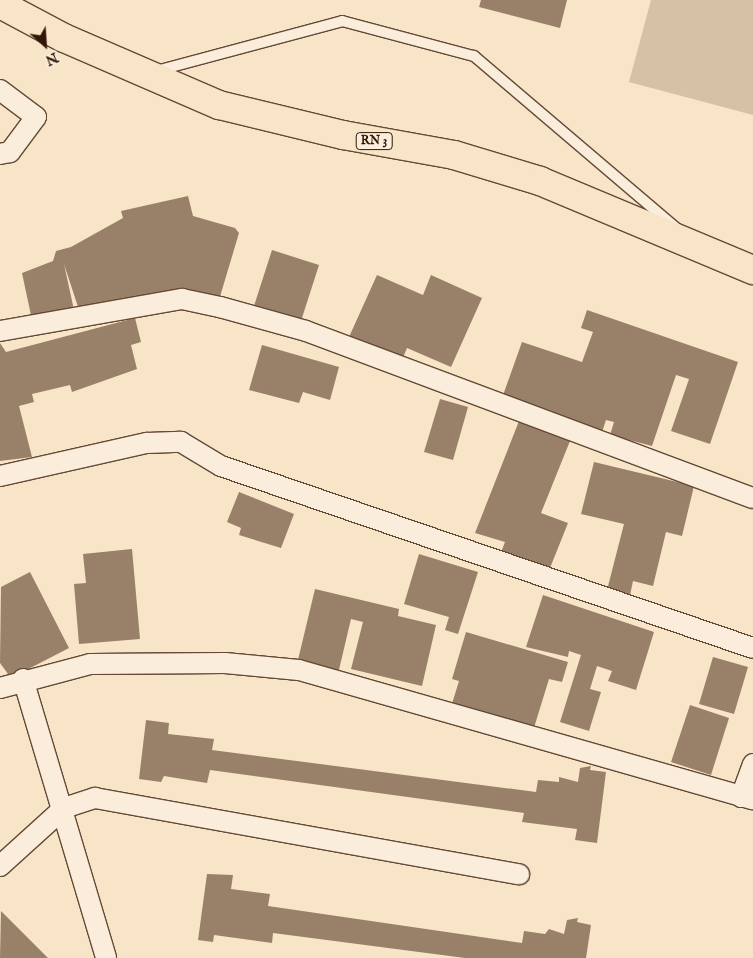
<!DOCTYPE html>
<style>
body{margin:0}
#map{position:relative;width:753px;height:958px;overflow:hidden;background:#f8e4c7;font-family:"IM FELL English",serif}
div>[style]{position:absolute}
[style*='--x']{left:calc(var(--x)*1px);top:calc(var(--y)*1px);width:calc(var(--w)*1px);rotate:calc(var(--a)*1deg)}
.green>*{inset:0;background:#d6c1a6}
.building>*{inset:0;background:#998169}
.roads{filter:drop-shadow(1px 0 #644935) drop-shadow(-1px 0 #644935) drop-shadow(0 1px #644935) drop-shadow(0 -1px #644935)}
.service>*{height:10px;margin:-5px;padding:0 5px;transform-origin:5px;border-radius:5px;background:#faeddb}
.minor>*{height:20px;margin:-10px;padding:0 10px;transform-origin:10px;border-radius:10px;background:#faeddb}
.primary>*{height:28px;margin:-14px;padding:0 14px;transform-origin:14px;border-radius:14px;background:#f8e4c7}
span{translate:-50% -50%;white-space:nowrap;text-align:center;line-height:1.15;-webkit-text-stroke:4.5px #faeddb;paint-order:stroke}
.shield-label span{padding:1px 4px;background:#faeddb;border:1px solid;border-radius:4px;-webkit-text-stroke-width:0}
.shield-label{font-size:12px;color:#321504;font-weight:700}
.north{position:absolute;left:20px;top:20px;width:50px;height:50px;-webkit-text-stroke:4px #faeddb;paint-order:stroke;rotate:154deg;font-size:14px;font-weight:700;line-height:20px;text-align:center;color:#321504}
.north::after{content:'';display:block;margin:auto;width:18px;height:22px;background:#321504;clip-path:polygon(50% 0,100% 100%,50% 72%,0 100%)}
</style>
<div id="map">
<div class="green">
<i style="clip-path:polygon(651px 0,753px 0,753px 115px,629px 82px)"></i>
</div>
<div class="building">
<i style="clip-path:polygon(481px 0,567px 0,560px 28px,479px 7px)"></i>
<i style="clip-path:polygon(188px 196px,193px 216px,235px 228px,239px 233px,219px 300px,169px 291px,79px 310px,64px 264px,74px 310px,32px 320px,22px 273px,53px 261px,56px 251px,71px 247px,123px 218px,121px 211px)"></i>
<i style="clip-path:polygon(272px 250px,319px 265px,301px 321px,254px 306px)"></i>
<i style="clip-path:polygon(377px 275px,423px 295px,431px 275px,482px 298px,451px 367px,407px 348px,402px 360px,349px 337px)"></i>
<i style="clip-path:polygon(587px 310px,738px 362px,710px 444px,671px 431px,689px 379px,676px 375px,652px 446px,610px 435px,614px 422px,606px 420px,602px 432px,502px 398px,522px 342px,582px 362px,593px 332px,581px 328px)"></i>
<i style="clip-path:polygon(135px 318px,141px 342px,131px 345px,137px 369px,72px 392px,70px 385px,32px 394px,34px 402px,19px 406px,32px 457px,0 461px,0 343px,6px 352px)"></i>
<i style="clip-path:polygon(262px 345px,339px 367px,330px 400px,303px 392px,299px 403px,249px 390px)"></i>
<i style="clip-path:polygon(440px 399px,468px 407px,453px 460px,424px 452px)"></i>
<i style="clip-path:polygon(519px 421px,570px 441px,541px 513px,568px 523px,548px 573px,500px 555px,505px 542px,475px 533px)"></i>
<i style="clip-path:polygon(594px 462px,694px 486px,682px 536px,666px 532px,653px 586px,633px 581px,629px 600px,606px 594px,624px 524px,581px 514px)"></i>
<i style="clip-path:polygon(239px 492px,294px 514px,281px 548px,239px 535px,241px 528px,227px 522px)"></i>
<i style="clip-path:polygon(132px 549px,140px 639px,79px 644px,74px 584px,86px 583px,83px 554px)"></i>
<i style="clip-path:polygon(419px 554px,478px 572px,458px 634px,445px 630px,449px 617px,404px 604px)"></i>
<i style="clip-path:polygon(30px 572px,69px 648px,11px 678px,0 663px,1px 587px)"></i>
<i style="clip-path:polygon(315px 589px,399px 609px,398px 616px,436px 625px,422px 686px,351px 669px,363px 622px,351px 619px,338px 674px,297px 664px)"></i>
<i style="clip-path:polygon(543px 595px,654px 632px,636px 690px,608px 681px,612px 671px,597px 666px,590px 689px,601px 692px,589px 731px,560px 722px,581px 655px,569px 651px,568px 657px,526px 647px)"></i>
<i style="clip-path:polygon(466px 632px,568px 662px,562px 682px,549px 679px,533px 731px,451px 707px,459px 681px,452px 679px)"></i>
<i style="clip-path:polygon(713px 657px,748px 667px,734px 714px,699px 704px)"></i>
<i style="clip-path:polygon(690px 705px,729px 718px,711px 775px,671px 762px)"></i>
<i style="clip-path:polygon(146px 720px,169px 723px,168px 734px,214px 739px,212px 750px,536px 792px,538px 780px,559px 782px,559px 777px,578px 782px,580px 768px,591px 766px,590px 770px,606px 772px,597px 843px,575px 840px,577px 829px,522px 822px,524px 813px,210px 770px,207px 783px,164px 776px,161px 782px,139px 779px)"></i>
<i style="clip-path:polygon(207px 874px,233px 875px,231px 889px,270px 894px,268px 906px,522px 943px,524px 931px,545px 934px,549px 929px,564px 934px,567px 920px,578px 918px,577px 922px,591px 925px,586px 958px,465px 958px,273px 933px,272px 943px,214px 935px,213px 942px,198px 940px)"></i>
<i style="clip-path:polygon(1px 911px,48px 958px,0 958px)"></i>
</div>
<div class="roads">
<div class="service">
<i style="--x:156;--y:71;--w:193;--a:-15"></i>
<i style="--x:342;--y:21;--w:137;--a:14.9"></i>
<i style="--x:474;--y:56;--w:264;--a:40.4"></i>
</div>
<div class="minor">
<i style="--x:0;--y:90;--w:45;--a:36.9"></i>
<i style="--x:36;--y:117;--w:44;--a:126.6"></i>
<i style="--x:10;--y:152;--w:10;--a:169"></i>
<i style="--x:0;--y:331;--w:185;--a:-10"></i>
<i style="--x:182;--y:299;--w:39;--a:12"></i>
<i style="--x:220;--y:307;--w:89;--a:15.6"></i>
<i style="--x:306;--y:331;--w:477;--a:20.5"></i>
<i style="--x:0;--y:476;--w:151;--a:-12.7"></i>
<i style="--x:147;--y:443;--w:34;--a:-2"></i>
<i style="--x:181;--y:442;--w:47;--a:31"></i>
<i style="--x:221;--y:466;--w:562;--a:18.89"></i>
<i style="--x:23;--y:679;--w:291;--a:73.4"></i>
<i style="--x:0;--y:688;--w:93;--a:-14.9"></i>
<i style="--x:90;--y:664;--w:135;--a:-0.4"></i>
<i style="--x:225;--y:663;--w:74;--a:5.4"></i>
<i style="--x:299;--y:670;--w:472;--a:15.9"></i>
<i style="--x:741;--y:797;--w:35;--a:-70"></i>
<i style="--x:0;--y:866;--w:86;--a:-42.2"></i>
<i style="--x:64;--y:808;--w:33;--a:-18"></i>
<i style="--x:95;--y:798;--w:431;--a:10.2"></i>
</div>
<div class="primary">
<i style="--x:0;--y:4;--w:72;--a:28"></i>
<i style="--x:64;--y:38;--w:169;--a:23.4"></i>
<i style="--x:219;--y:105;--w:128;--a:13.6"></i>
<i style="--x:343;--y:135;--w:113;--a:10.2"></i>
<i style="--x:454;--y:155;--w:90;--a:16.8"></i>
<i style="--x:540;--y:181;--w:231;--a:22.7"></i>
</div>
</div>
<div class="shield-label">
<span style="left:374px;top:141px">RN 3</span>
</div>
<div class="north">N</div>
</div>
